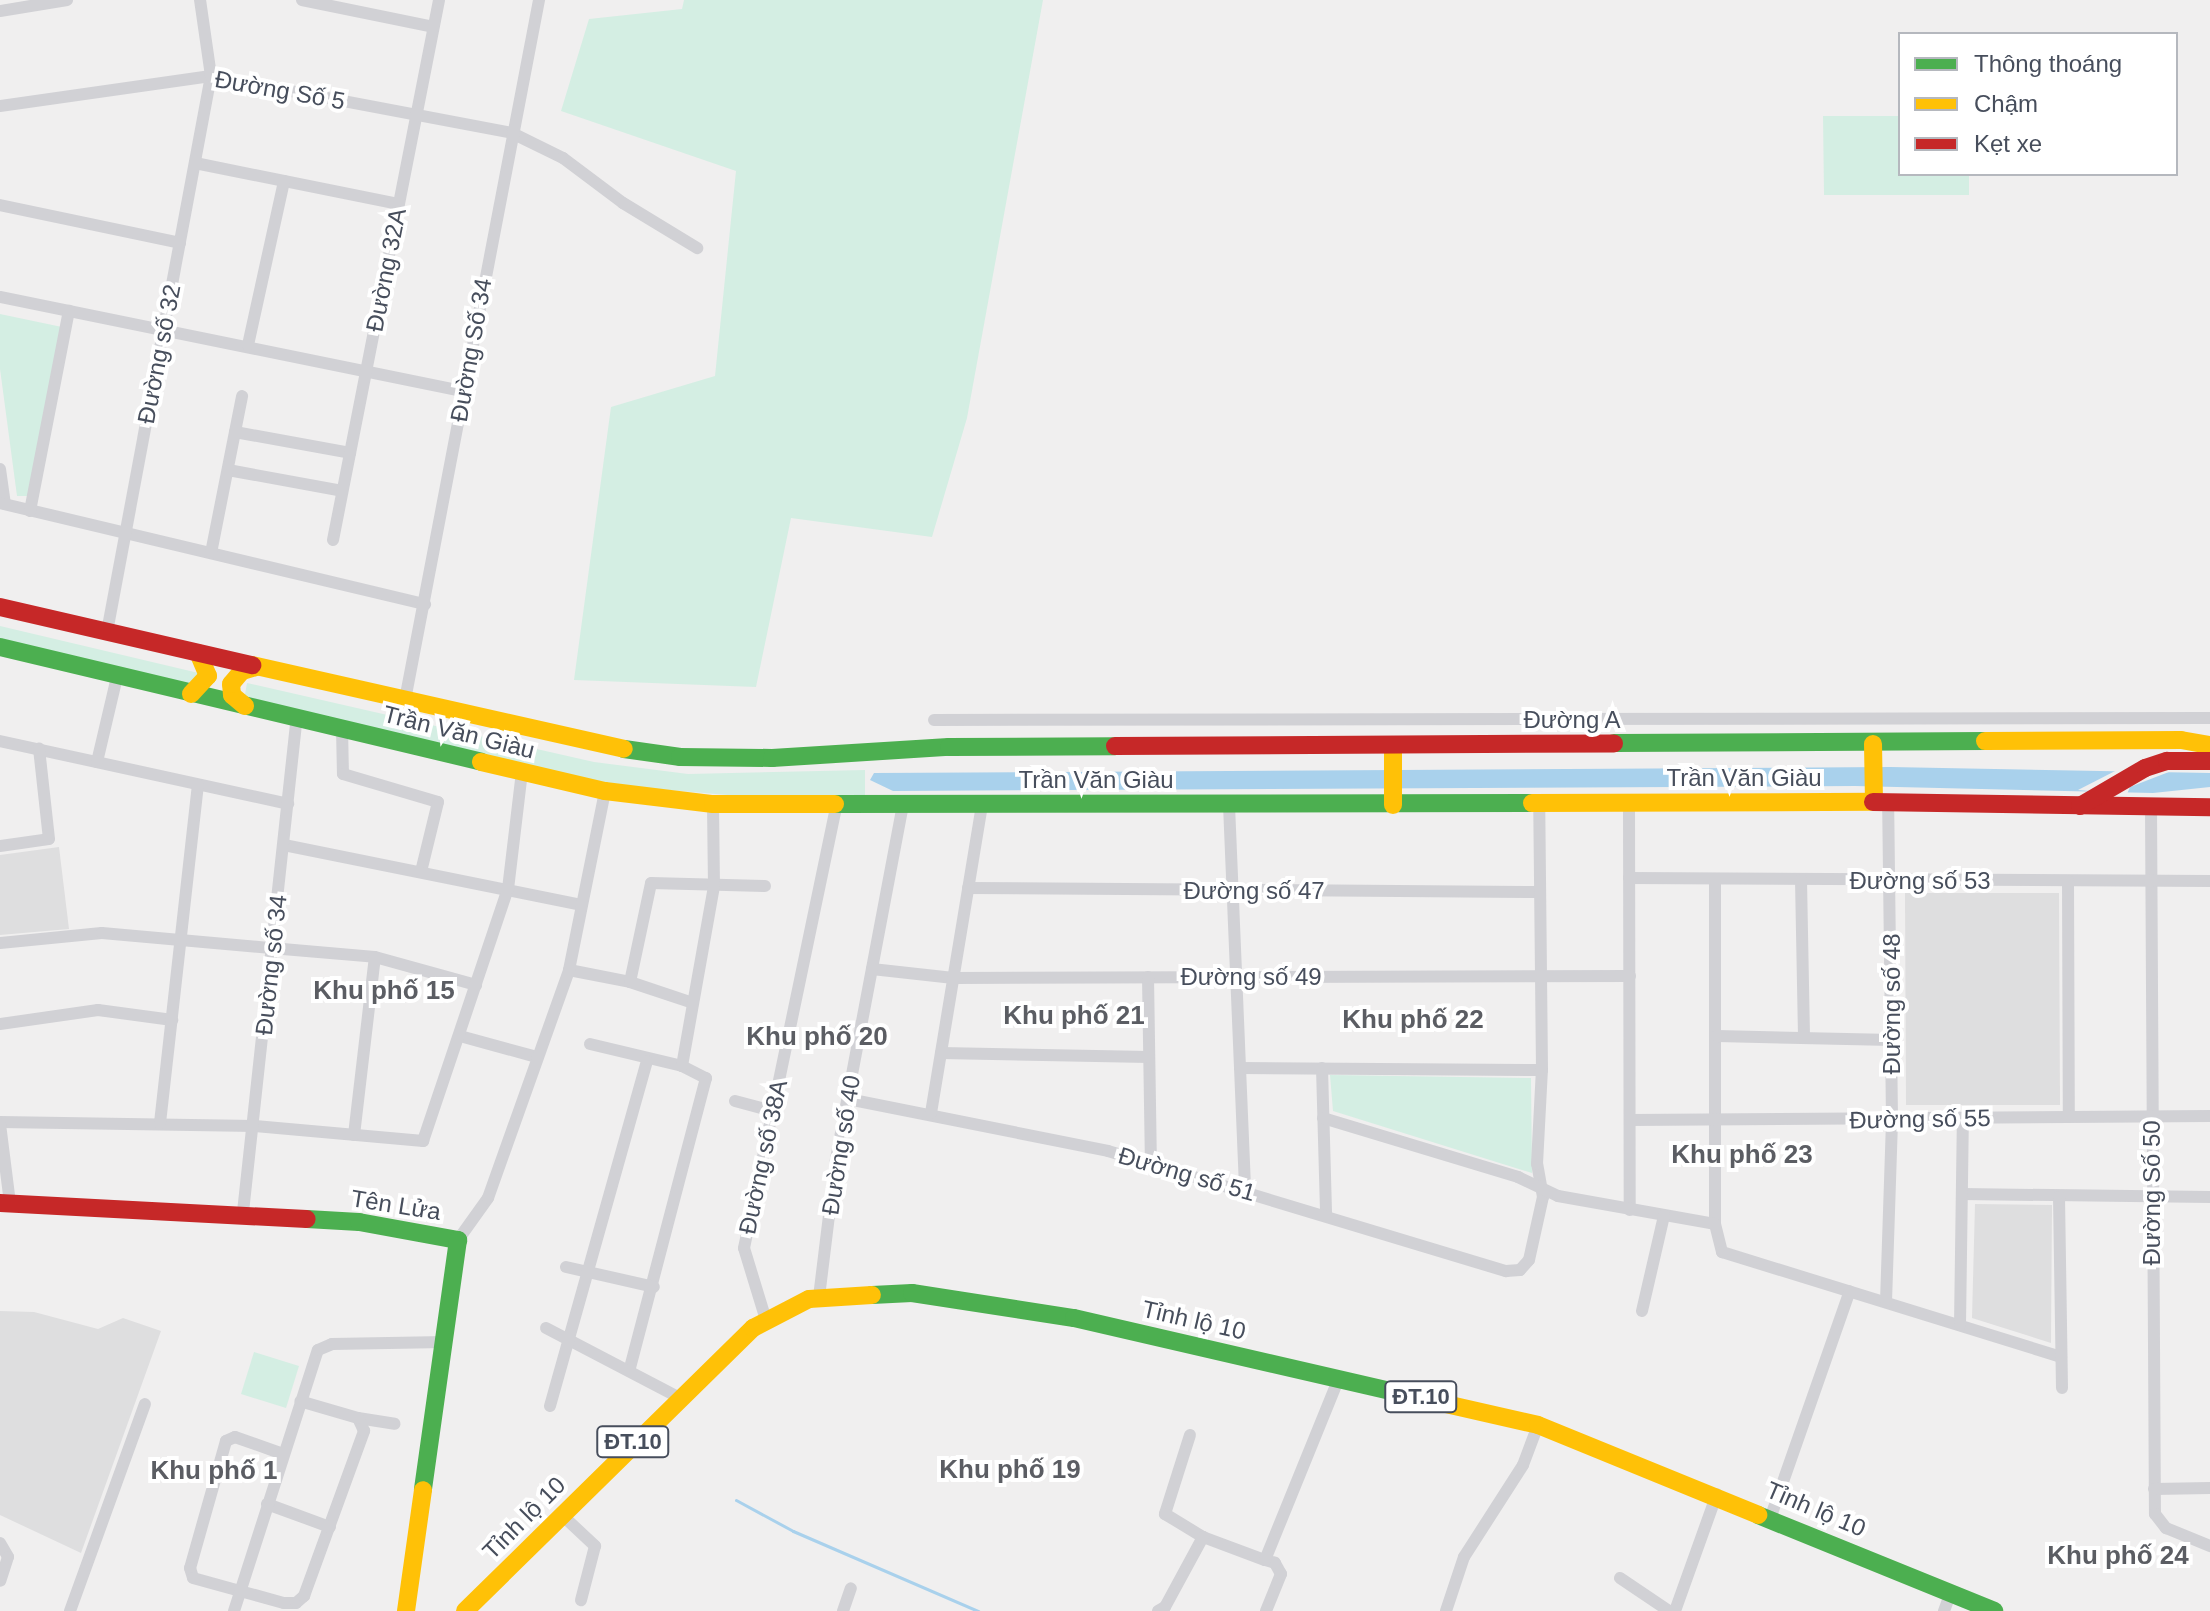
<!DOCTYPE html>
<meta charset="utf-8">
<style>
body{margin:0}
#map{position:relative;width:2210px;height:1611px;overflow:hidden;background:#f0efef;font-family:Arial,sans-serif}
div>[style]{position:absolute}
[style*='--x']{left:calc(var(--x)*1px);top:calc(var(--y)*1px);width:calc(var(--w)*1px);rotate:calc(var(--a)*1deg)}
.education>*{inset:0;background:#dededf}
.green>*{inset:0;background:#d4eee3}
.water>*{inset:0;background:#a9d1ec}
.pier>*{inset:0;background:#f0efef}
.stream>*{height:3px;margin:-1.5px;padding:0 1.5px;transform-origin:1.5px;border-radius:1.5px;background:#a9d1ec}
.street>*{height:12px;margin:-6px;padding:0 6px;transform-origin:6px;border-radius:6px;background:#d1d1d5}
.fast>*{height:18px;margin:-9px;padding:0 9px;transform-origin:9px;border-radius:9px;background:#4caf50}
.slow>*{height:18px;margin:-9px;padding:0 9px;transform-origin:9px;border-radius:9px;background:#ffc107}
.jam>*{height:18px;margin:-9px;padding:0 9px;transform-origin:9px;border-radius:9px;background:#c62828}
span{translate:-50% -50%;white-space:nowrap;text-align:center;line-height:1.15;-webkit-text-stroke:8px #fff;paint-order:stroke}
.shield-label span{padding:2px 6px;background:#fff;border:2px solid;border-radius:6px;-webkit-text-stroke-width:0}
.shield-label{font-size:22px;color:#474e5c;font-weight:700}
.street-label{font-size:24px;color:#474e5c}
.neighbourhood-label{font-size:26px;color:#5b5d63;font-weight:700}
.legend{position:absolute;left:1898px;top:32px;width:280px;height:144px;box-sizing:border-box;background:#fff;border:2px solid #b5b8be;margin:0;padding:10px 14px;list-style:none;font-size:24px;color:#474e5c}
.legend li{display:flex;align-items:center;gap:16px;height:40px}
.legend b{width:40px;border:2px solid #b5b8be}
</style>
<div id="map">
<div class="education">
<i style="clip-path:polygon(59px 847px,69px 929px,0 935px,0 855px)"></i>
<i style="clip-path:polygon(1905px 893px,2059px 893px,2060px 1105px,1906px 1105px)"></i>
<i style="clip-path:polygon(1975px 1204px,2052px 1205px,2051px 1343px,1972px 1318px)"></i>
<i style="clip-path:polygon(0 1311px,34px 1312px,98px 1329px,123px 1318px,161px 1331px,81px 1553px,0 1515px)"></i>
</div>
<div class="green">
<i style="clip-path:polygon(684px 0,1043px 0,967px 418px,932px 537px,791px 518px,756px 687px,574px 680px,611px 407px,715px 376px,736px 171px,561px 111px,589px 19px,682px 9px)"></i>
<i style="clip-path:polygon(1823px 116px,1900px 116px,1900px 174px,1969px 174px,1969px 195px,1824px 195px)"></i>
<i style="clip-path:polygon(0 314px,62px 327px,33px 496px,17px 496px,0 369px)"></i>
<i style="clip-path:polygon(0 626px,207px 675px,204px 691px,0 643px)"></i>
<i style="clip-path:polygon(247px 683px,594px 762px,688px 774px,865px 770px,865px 796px,751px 797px,598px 784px,244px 700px)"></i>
<i style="clip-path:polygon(1330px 1075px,1531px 1078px,1532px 1173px,1333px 1111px)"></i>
<i style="clip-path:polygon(254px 1352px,299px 1366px,286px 1408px,241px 1394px)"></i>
</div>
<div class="water">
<i style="clip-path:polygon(1890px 767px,2210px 773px,2210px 787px,2153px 793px,1855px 786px,893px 791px,870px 780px,874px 773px)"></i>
</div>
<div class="pier">
<i style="clip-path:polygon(2121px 768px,2203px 769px,2174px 770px,2130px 787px,2127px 794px,2078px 790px)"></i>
</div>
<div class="stream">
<i style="--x:736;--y:1500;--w:65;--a:28.5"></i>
<i style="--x:793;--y:1531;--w:202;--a:23.4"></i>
</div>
<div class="street">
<i style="--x:302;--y:0;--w:134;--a:11.6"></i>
<i style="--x:0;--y:11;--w:68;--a:-9.3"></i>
<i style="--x:0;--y:106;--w:213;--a:-8.1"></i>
<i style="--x:211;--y:76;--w:306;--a:10.7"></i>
<i style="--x:512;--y:133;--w:57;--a:26.1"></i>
<i style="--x:563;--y:158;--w:75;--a:36.9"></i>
<i style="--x:623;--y:203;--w:87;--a:31.3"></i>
<i style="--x:195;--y:163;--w:207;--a:11.4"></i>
<i style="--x:0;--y:205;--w:184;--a:11.9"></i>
<i style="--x:0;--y:297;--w:472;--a:11.5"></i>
<i style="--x:248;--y:345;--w:168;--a:-77.6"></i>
<i style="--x:235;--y:432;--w:117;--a:10.3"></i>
<i style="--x:0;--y:469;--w:35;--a:82"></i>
<i style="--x:228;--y:470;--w:116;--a:10.4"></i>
<i style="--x:0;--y:503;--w:437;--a:13.4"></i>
<i style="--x:30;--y:511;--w:204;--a:-79"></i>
<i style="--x:333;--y:540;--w:550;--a:-78.89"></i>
<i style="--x:211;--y:553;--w:160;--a:-78.8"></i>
<i style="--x:107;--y:632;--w:566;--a:-79.41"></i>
<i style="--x:211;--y:76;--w:77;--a:-98.2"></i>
<i style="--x:405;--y:700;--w:713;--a:-79.16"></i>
<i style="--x:934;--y:720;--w:1276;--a:-0.09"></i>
<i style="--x:342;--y:728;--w:46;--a:88.8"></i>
<i style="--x:343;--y:774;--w:99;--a:16.4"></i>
<i style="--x:438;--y:802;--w:72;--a:103.7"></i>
<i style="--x:0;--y:741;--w:295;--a:12.3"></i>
<i style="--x:97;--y:762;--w:87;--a:-76.8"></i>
<i style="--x:1629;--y:803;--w:407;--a:89.9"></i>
<i style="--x:1229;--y:805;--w:385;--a:87.6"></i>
<i style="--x:2151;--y:807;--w:707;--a:89.68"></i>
<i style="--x:2155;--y:1514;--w:18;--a:52"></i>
<i style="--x:2166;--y:1528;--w:48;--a:22.2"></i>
<i style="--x:284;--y:845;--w:303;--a:11.4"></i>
<i style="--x:0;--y:846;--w:49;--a:-8.1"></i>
<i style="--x:49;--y:839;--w:91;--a:-96.3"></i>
<i style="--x:1629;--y:878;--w:581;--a:0.3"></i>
<i style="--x:1715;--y:879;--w:345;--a:90"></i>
<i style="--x:1715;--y:1224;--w:29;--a:76"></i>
<i style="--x:1722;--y:1252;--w:355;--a:17.2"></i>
<i style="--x:1801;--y:880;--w:158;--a:88.9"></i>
<i style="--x:2068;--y:881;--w:236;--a:89.8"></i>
<i style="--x:968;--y:888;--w:572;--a:0.4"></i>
<i style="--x:0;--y:943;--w:102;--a:-5.6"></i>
<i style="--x:102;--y:933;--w:170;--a:5.1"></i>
<i style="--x:271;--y:948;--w:104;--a:4.9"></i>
<i style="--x:375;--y:957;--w:105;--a:15.5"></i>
<i style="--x:872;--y:969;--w:82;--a:6.3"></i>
<i style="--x:954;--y:978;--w:676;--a:-0.17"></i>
<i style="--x:569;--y:970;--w:62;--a:11.1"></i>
<i style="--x:630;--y:982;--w:66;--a:18.4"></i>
<i style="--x:1148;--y:977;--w:185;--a:89.1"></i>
<i style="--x:630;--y:982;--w:101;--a:-78"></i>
<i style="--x:651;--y:883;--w:114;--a:1.5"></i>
<i style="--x:0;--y:1024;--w:99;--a:-8.1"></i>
<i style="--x:98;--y:1010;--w:75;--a:7.7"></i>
<i style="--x:460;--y:1036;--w:80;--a:15.3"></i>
<i style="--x:1717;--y:1036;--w:175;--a:1.3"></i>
<i style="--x:590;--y:1044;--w:95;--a:13.4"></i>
<i style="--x:682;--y:1066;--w:27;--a:27"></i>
<i style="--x:706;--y:1078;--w:300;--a:104.7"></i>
<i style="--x:941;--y:1053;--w:208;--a:1.1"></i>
<i style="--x:682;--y:1066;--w:182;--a:-79.9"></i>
<i style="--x:714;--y:887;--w:83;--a:-90.7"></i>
<i style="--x:1240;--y:1068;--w:302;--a:0.4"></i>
<i style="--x:1322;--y:1068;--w:146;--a:88.4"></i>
<i style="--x:848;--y:1099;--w:265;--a:11.3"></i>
<i style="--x:1108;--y:1151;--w:416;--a:16.8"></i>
<i style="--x:1506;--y:1271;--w:14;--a:-4"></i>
<i style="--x:1520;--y:1270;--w:13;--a:-48"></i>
<i style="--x:1529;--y:1260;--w:65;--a:-77.5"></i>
<i style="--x:1543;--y:1197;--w:34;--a:-100"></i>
<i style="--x:1537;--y:1164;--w:94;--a:-87"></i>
<i style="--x:1542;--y:1070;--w:267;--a:-90.6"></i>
<i style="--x:735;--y:1101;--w:39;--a:15"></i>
<i style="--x:931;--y:1113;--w:313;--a:-80.6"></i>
<i style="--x:1323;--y:1118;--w:204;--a:16.8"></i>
<i style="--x:1518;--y:1177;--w:44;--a:25.4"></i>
<i style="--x:1558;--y:1196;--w:159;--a:10.1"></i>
<i style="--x:1630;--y:1120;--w:580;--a:-0.4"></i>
<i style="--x:0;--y:1122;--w:255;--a:0.9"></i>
<i style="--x:255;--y:1126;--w:169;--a:5.1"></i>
<i style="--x:423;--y:1141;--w:266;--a:-71.4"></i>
<i style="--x:508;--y:889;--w:118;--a:-83.2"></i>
<i style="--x:160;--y:1123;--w:340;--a:-83.6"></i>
<i style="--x:0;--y:1124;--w:80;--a:82.8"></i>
<i style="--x:354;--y:1135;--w:179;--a:-83.3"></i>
<i style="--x:1962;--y:1194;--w:248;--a:0.7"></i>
<i style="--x:2059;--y:1197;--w:191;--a:89.1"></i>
<i style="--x:243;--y:1212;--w:497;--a:-83.8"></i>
<i style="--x:458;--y:1240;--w:52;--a:-54.5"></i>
<i style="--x:488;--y:1198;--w:242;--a:-70.4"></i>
<i style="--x:569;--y:970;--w:183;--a:-78.6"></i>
<i style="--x:566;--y:1267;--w:90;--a:12.8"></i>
<i style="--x:819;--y:1297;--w:139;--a:-83"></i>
<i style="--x:836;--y:1159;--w:361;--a:-79.3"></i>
<i style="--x:1886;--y:1302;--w:183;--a:-88.1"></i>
<i style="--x:1892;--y:1119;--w:316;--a:-90.7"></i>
<i style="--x:1642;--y:1311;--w:98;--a:-77"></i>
<i style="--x:766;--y:1320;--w:75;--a:-107"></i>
<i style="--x:744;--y:1248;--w:454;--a:-78.2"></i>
<i style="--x:1960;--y:1325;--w:207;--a:-89.2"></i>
<i style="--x:546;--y:1328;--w:149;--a:27.6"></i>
<i style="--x:550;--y:1406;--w:358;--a:-74.3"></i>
<i style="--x:358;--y:1418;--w:37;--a:9"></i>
<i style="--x:1190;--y:1435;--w:83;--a:107.6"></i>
<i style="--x:1165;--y:1514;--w:44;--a:31.2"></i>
<i style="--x:1203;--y:1537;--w:66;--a:20.4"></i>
<i style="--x:283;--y:1454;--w:51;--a:-160.5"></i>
<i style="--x:235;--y:1437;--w:10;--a:156"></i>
<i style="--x:226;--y:1441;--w:132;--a:105.8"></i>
<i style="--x:190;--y:1568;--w:10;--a:73"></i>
<i style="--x:193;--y:1578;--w:94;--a:15.4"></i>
<i style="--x:284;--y:1603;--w:12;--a:0"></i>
<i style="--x:296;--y:1603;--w:11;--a:-41"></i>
<i style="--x:304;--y:1596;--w:176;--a:-70"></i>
<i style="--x:364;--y:1431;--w:14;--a:-115"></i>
<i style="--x:358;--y:1418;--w:60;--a:-163.7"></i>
<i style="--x:2154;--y:1489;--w:56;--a:-1"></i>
<i style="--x:267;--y:1504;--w:67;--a:20.1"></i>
<i style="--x:561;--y:1514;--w:47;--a:43.3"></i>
<i style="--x:595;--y:1546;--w:56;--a:104.5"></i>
<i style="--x:1771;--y:1516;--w:238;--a:-70.7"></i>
<i style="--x:0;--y:1543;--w:16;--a:60"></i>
<i style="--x:8;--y:1557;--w:25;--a:108"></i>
<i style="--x:1620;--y:1578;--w:59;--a:34"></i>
<i style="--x:70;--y:1611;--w:220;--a:-70.1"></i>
<i style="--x:234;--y:1611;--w:274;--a:-72.2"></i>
<i style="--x:318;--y:1350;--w:15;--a:-23"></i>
<i style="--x:332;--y:1344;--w:113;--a:-1"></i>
<i style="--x:843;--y:1611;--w:24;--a:-71"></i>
<i style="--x:1158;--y:1611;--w:8;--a:-30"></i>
<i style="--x:1165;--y:1607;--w:80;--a:-61.5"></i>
<i style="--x:1266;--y:1611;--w:40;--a:-68"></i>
<i style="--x:1281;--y:1574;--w:13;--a:-119"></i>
<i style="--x:1275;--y:1563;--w:10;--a:-163"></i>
<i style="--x:1265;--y:1560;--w:196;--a:-67.9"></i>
<i style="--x:1446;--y:1611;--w:57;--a:-71.6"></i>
<i style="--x:1464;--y:1557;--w:109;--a:-57.3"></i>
<i style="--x:1523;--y:1465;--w:43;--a:-69.4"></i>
<i style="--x:1675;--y:1611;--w:124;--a:-70.3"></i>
<i style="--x:1944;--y:1611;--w:20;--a:-70"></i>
</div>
<div class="fast">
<i style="--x:0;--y:647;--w:495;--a:13.4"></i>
<i style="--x:1614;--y:743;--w:371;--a:-0.3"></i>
<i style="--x:624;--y:749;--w:57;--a:8.1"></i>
<i style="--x:680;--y:757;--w:92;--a:0.6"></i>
<i style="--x:772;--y:758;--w:177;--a:-3.6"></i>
<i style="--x:949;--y:747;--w:166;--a:-0.3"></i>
<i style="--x:835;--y:804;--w:697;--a:-0.08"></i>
<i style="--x:307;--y:1219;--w:52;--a:3.3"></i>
<i style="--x:359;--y:1222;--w:101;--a:10.3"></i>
<i style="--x:458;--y:1240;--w:252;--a:98"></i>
<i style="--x:872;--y:1295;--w:40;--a:-2.9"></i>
<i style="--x:912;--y:1293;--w:164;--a:8.8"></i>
<i style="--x:1074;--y:1318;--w:337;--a:13"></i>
<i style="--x:1758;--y:1515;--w:255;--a:22.1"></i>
</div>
<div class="slow">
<i style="--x:252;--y:665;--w:381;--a:12.7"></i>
<i style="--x:191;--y:694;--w:25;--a:-47"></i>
<i style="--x:208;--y:676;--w:25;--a:-113"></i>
<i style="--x:245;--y:706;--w:17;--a:-140"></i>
<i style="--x:232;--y:695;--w:11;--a:-95"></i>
<i style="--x:231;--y:684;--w:17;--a:-50"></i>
<i style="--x:242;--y:671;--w:15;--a:-16"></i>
<i style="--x:1985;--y:741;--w:196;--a:-0.3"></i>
<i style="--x:2181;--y:740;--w:29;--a:10"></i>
<i style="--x:1873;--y:744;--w:58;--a:89"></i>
<i style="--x:1393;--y:746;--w:59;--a:90"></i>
<i style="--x:481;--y:762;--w:127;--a:13.2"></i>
<i style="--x:605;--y:791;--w:109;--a:6.9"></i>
<i style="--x:713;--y:804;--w:122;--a:0"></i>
<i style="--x:1532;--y:803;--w:341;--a:-0.2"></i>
<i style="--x:1402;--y:1394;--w:139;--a:12.8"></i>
<i style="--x:1538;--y:1425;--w:238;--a:22.2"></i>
<i style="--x:406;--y:1611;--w:122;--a:-82"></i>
<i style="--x:465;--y:1611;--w:404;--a:-44.5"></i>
<i style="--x:753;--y:1328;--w:63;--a:-27.4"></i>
<i style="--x:809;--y:1299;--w:63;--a:-3.6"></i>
</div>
<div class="jam">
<i style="--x:0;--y:607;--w:259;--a:13"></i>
<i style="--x:1115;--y:746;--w:499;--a:-0.3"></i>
<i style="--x:1873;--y:802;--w:337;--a:0.9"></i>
<i style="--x:2080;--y:806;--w:75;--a:-30.3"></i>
<i style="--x:2145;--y:768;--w:23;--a:-18"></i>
<i style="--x:2167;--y:761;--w:43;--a:0"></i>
<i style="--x:0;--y:1203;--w:307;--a:3"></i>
</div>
<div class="shield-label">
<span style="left:1421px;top:1397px">ĐT.10</span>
<span style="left:633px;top:1442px">ĐT.10</span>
</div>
<div class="street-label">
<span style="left:280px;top:90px;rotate:10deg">Đường Số 5</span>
<span style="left:386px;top:270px;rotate:-79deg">Đường 32A</span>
<span style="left:471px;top:350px;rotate:-80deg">Đường Số 34</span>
<span style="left:159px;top:354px;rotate:-79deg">Đường số 32</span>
<span style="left:1572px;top:720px">Đường A</span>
<span style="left:459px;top:732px;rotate:14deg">Trần Văn Giàu</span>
<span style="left:1744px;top:778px">Trần Văn Giàu</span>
<span style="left:1096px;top:780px">Trần Văn Giàu</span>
<span style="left:1920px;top:881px">Đường số 53</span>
<span style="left:1254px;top:891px">Đường số 47</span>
<span style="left:271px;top:965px;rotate:-84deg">Đường số 34</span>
<span style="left:1251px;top:977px">Đường số 49</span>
<span style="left:1892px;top:1004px;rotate:-90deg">Đường số 48</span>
<span style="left:1920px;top:1119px;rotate:-1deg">Đường số 55</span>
<span style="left:841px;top:1145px;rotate:-81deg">Đường số 40</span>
<span style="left:763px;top:1157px;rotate:-78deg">Đường số 38A</span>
<span style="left:1187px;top:1174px;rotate:16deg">Đường số 51</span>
<span style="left:2152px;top:1193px;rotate:-90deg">Đường Số 50</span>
<span style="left:396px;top:1205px;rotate:9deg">Tên Lửa</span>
<span style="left:1194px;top:1320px;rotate:13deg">Tỉnh lộ 10</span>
<span style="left:1816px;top:1509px;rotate:23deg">Tỉnh lộ 10</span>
<span style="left:524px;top:1518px;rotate:-45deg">Tỉnh lộ 10</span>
</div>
<div class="neighbourhood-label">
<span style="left:384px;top:991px">Khu phố 15</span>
<span style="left:1074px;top:1016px">Khu phố 21</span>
<span style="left:1413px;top:1020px">Khu phố 22</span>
<span style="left:817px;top:1037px">Khu phố 20</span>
<span style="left:1742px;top:1155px">Khu phố 23</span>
<span style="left:1010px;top:1470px">Khu phố 19</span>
<span style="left:214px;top:1471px">Khu phố 1</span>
<span style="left:2118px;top:1556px">Khu phố 24</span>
</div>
<ul class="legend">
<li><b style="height:10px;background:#4caf50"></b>Thông thoáng</li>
<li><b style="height:10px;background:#ffc107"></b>Chậm</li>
<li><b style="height:10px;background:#c62828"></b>Kẹt xe</li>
</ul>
</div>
